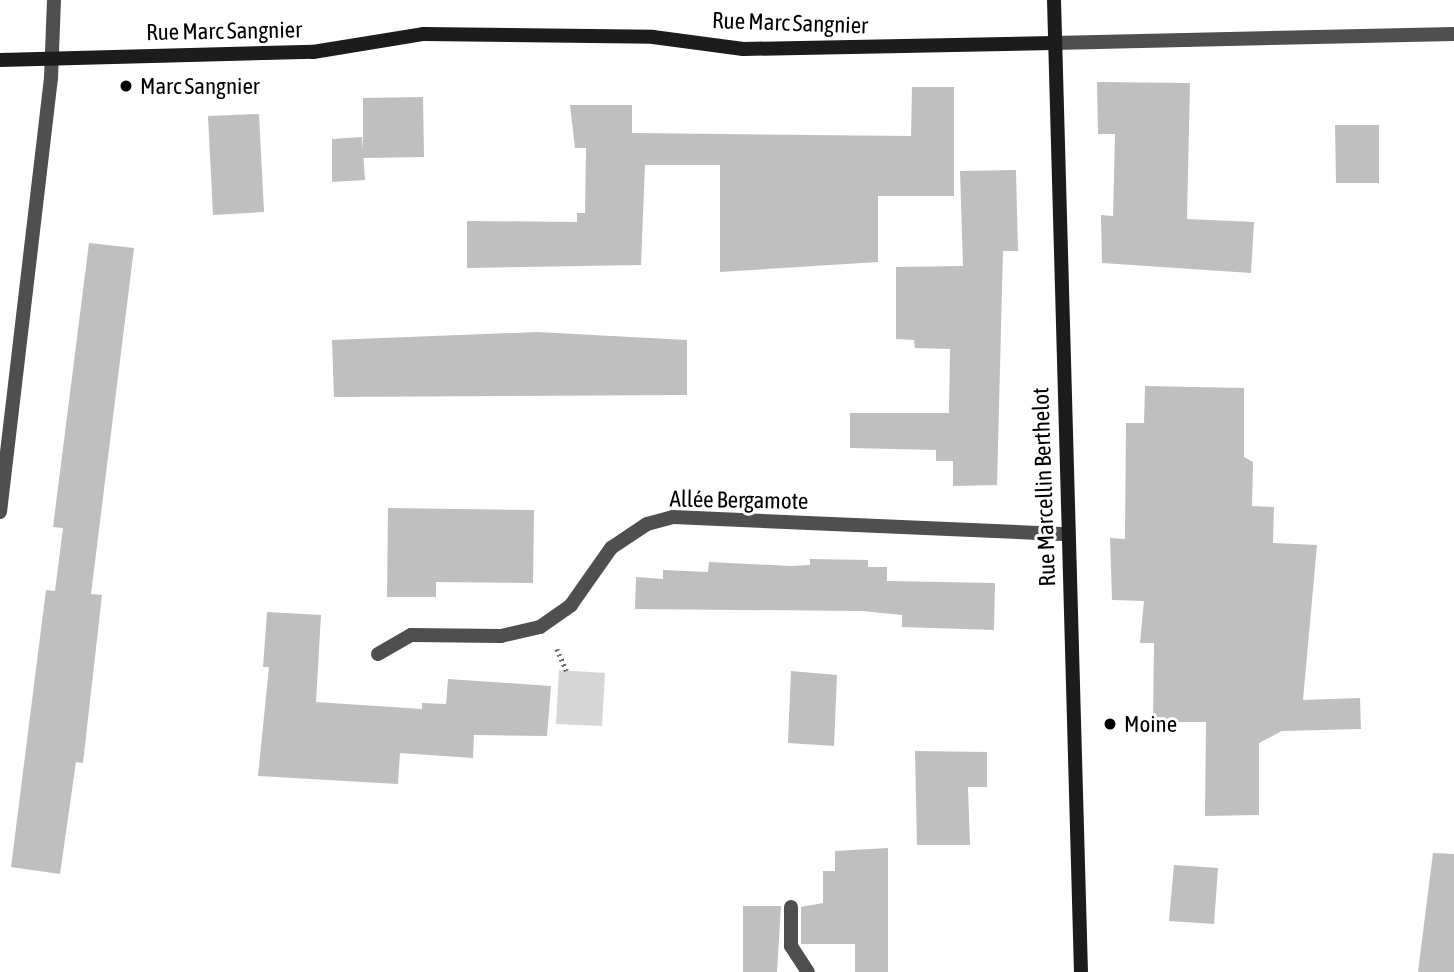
<!DOCTYPE html>
<meta charset="utf-8">
<style>
body{margin:0}
#map{position:relative;width:1454px;height:972px;overflow:hidden;background:#fff;font-family:"Asap Condensed",sans-serif}
div>[style]{position:absolute}
[style*='--x']{left:calc(var(--x)*1px);top:calc(var(--y)*1px);width:calc(var(--w)*1px);rotate:calc(var(--a)*1deg)}
.green>*{inset:0;background:#d6d6d6}
.building>*{inset:0;background:#bfbfbf}
.path>*{height:4.5px;margin-top:-2.25px;transform-origin:0;background:repeating-linear-gradient(90deg,#717171 0 2px,transparent 0 5.5px)}
.lane>*{height:14px;margin:-7px;padding:0 7px;transform-origin:7px;border-radius:7px;background:#4f4f4f}
.street>*{height:14px;margin:-7px;padding:0 7px;transform-origin:7px;border-radius:7px;background:#4f4f4f}
.secondary>*{height:14px;margin:-7px;padding:0 7px;transform-origin:7px;border-radius:7px;background:#1c1c1c}
.dots>*{width:19px;height:19px;translate:-50% -50%;box-sizing:border-box;border:4px solid #fff;border-radius:50%}
span{translate:-50% -50%;white-space:nowrap;text-align:center;line-height:1.15;-webkit-text-stroke:6px #fff;paint-order:stroke}
.street-label{font-size:23px;color:#000}
.poi-label{font-size:23px;color:#000}
.left{translate:0 -50%;text-align:left}
</style>
<div id="map">
<div class="green">
<i style="clip-path:polygon(559px 670px,605px 673px,602px 726px,556px 724px)"></i>
</div>
<div class="building">
<i style="clip-path:polygon(1097px 82px,1190px 83px,1187px 219px,1254px 222px,1251px 273px,1102px 263px,1101px 215px,1113px 216px,1115px 134px,1098px 134px)"></i>
<i style="clip-path:polygon(912px 87px,954px 87px,954px 196px,878px 196px,878px 262px,720px 272px,720px 165px,645px 165px,641px 265px,467px 268px,467px 221px,577px 222px,577px 213px,585px 213px,586px 148px,575px 148px,570px 105px,632px 105px,632px 133px,911px 136px)"></i>
<i style="clip-path:polygon(423px 97px,424px 157px,363px 158px,363px 98px)"></i>
<i style="clip-path:polygon(259px 114px,264px 212px,213px 215px,208px 116px)"></i>
<i style="clip-path:polygon(1335px 125px,1379px 125px,1379px 183px,1336px 183px)"></i>
<i style="clip-path:polygon(362px 137px,365px 180px,332px 182px,332px 139px)"></i>
<i style="clip-path:polygon(1016px 170px,1018px 251px,1003px 251px,997px 485px,953px 486px,953px 461px,936px 461px,936px 450px,850px 448px,850px 413px,949px 413px,950px 349px,915px 348px,914px 340px,896px 339px,896px 267px,963px 266px,960px 171px)"></i>
<i style="clip-path:polygon(89px 243px,134px 248px,91px 594px,102px 595px,83px 763px,76px 762px,60px 874px,11px 867px,46px 590px,55px 591px,63px 528px,53px 527px)"></i>
<i style="clip-path:polygon(537px 332px,687px 340px,687px 395px,334px 397px,332px 340px)"></i>
<i style="clip-path:polygon(1145px 386px,1244px 388px,1244px 457px,1253px 462px,1252px 506px,1274px 507px,1273px 543px,1317px 545px,1303px 700px,1360px 698px,1361px 729px,1282px 731px,1259px 743px,1259px 815px,1205px 816px,1206px 722px,1153px 722px,1154px 643px,1140px 643px,1144px 601px,1112px 600px,1110px 538px,1125px 539px,1126px 423px,1144px 423px)"></i>
<i style="clip-path:polygon(388px 508px,534px 510px,533px 583px,436px 582px,436px 597px,387px 597px)"></i>
<i style="clip-path:polygon(810px 559px,868px 560px,868px 567px,887px 567px,887px 581px,995px 583px,994px 630px,902px 627px,902px 615px,862px 611px,635px 609px,636px 577px,663px 579px,663px 570px,708px 572px,709px 562px,790px 566px,810px 565px)"></i>
<i style="clip-path:polygon(267px 612px,321px 615px,316px 702px,422px 709px,422px 703px,446px 704px,448px 679px,551px 686px,547px 736px,474px 735px,473px 758px,400px 753px,398px 784px,258px 776px,269px 667px,263px 667px)"></i>
<i style="clip-path:polygon(791px 671px,837px 675px,834px 746px,788px 743px)"></i>
<i style="clip-path:polygon(915px 751px,987px 752px,987px 787px,968px 787px,970px 845px,917px 845px)"></i>
<i style="clip-path:polygon(888px 848px,888px 972px,855px 972px,855px 944px,801px 944px,801px 907px,823px 903px,823px 871px,835px 871px,835px 851px)"></i>
<i style="clip-path:polygon(1433px 853px,1454px 854px,1454px 972px,1418px 972px)"></i>
<i style="clip-path:polygon(1174px 865px,1218px 868px,1214px 924px,1169px 921px)"></i>
<i style="clip-path:polygon(743px 906px,781px 906px,777px 972px,743px 972px)"></i>
</div>
<div class="path">
<i style="--x:557;--y:649;--w:24;--a:66"></i>
</div>
<div class="lane">
<i style="--x:791;--y:907;--w:39;--a:90"></i>
<i style="--x:791;--y:946;--w:31;--a:57"></i>
</div>
<div class="street">
<i style="--x:1054;--y:43;--w:400;--a:-1.3"></i>
<i style="--x:0;--y:512;--w:437;--a:-83.3"></i>
<i style="--x:51;--y:78;--w:78;--a:-87.8"></i>
<i style="--x:378;--y:654;--w:38;--a:-30"></i>
<i style="--x:411;--y:635;--w:90;--a:0.6"></i>
<i style="--x:501;--y:636;--w:40;--a:-13"></i>
<i style="--x:540;--y:627;--w:38;--a:-35"></i>
<i style="--x:571;--y:605;--w:70;--a:-54.9"></i>
<i style="--x:611;--y:548;--w:43;--a:-33.7"></i>
<i style="--x:647;--y:524;--w:27;--a:-15"></i>
<i style="--x:673;--y:517;--w:394;--a:2.5"></i>
</div>
<div class="secondary">
<i style="--x:1054;--y:0;--w:972;--a:88.41"></i>
<i style="--x:0;--y:60;--w:313;--a:-1.5"></i>
<i style="--x:313;--y:52;--w:111;--a:-9.3"></i>
<i style="--x:423;--y:34;--w:230;--a:0.7"></i>
<i style="--x:653;--y:37;--w:91;--a:7.6"></i>
<i style="--x:743;--y:49;--w:311;--a:-1.1"></i>
</div>
<div class="dots">
<i style="left:126px;top:86px;background:#000"></i>
<i style="left:1110px;top:724px;background:#000"></i>
</div>
<div class="street-label">
<span style="left:790px;top:23px;rotate:2deg">Rue Marc Sangnier</span>
<span style="left:224px;top:31px;rotate:-1deg">Rue Marc Sangnier</span>
<span style="left:1044px;top:487px;rotate:-92deg">Rue Marcellin Berthelot</span>
<span style="left:739px;top:500px;rotate:1deg">Allée Bergamote</span>
</div>
<div class="poi-label">
<span class="left" style="left:140px;top:86px">Marc Sangnier</span>
<span class="left" style="left:1124px;top:724px">Moine</span>
</div>
</div>
